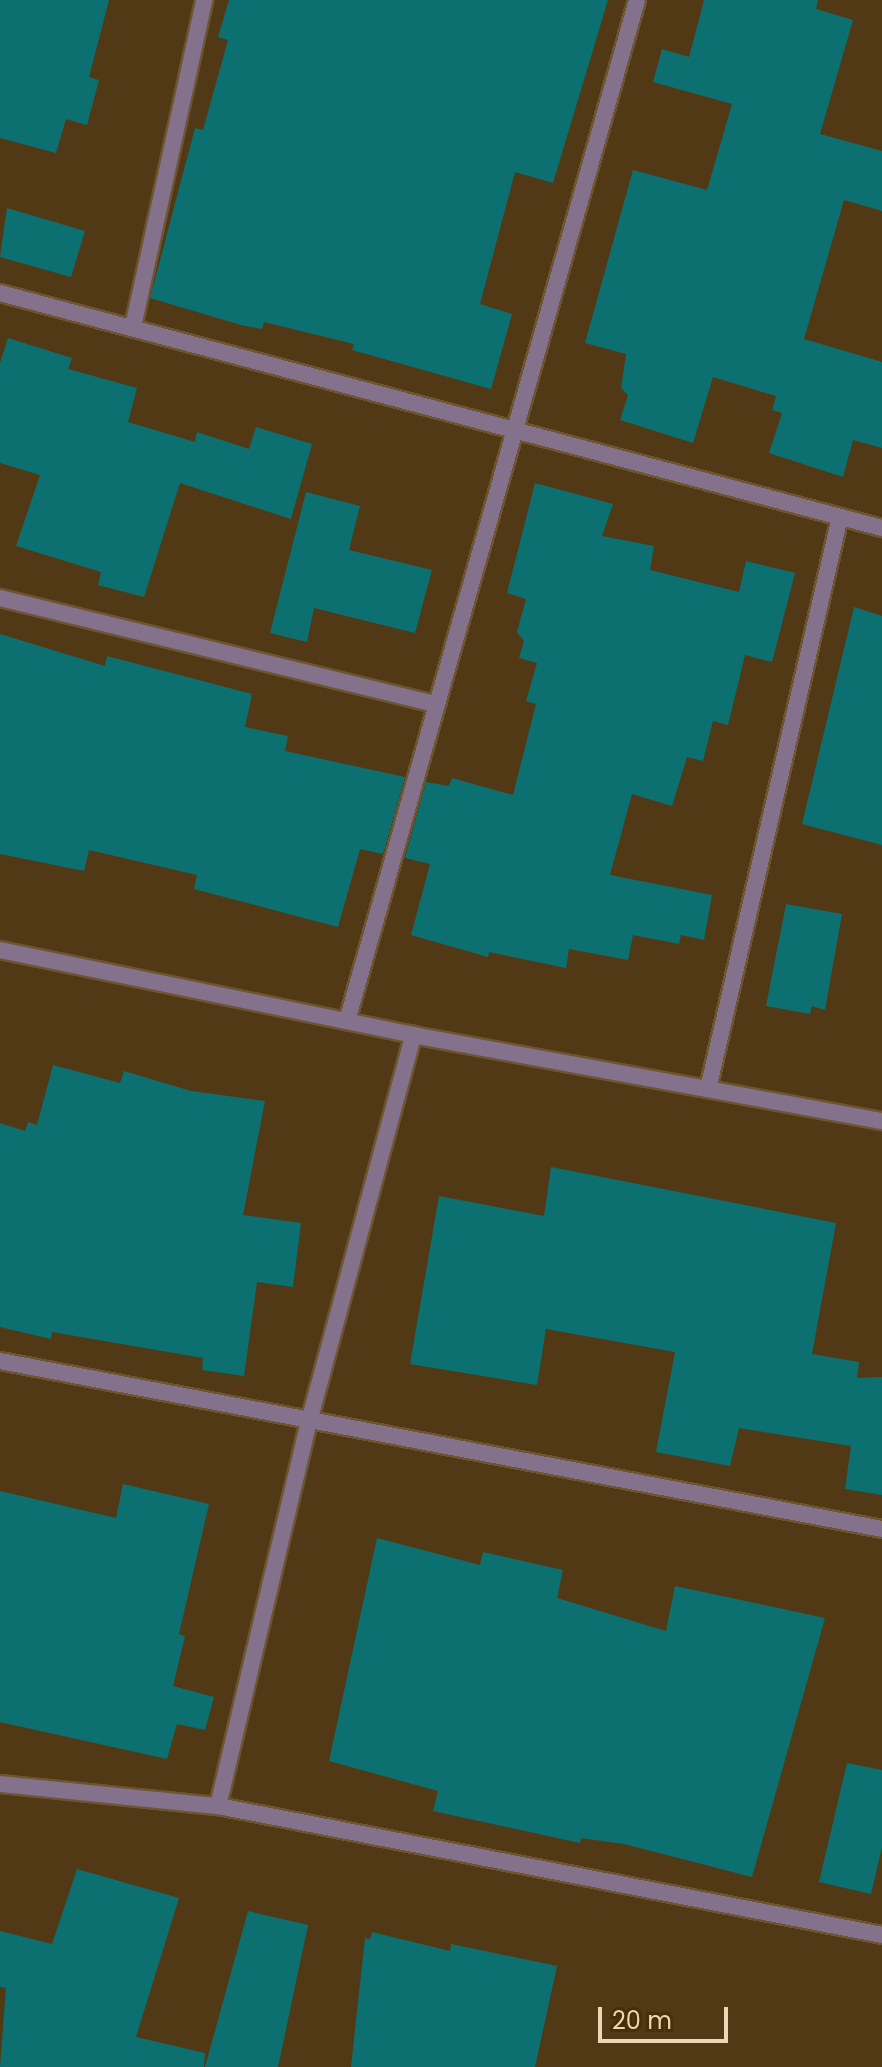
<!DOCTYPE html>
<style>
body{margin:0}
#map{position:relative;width:882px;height:2067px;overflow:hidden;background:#513915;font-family:Poppins,sans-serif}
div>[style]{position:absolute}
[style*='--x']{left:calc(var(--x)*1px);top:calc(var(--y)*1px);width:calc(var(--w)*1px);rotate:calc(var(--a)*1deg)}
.building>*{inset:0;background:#0d7070}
.roads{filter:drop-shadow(2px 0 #6d5532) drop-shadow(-2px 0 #6d5532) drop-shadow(0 2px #6d5532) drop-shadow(0 -2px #6d5532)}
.minor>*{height:16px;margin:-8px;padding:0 8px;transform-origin:8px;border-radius:8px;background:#84718c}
.tertiary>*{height:16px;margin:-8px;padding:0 8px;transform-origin:8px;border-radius:8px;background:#84718c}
span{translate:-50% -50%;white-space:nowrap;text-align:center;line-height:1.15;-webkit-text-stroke:8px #462f09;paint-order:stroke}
.scale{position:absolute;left:598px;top:2007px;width:130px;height:36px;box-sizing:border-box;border:4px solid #eed5b5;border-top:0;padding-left:10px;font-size:24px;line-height:28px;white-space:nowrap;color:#eed5b5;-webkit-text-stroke:6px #462f09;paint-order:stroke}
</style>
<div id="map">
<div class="building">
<i style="clip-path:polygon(0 0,109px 0,89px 77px,99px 80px,87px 125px,66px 119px,56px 153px,0 138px)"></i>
<i style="clip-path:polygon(229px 0,608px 0,553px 183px,515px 172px,480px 304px,512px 314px,491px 389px,352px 350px,354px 344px,264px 322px,262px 329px,241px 325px,150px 298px,195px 128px,203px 130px,228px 40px,218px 37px)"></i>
<i style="clip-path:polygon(704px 0,818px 0,816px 9px,853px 20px,820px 134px,882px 151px,882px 211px,844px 200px,804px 339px,882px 362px,882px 448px,853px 440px,843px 477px,769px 453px,782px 413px,772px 410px,776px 396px,713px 377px,693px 443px,620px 420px,628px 395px,621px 388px,626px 354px,585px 343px,633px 170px,707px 190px,732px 104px,653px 82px,662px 49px,689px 57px)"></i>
<i style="clip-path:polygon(7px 208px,85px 231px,71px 277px,0 257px)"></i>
<i style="clip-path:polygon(8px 338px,72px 358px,68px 369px,137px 388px,128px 422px,195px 442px,197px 432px,249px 449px,256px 427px,312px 444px,291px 519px,180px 483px,144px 597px,98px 585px,101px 572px,16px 546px,40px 475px,0 463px,0 363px)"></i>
<i style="clip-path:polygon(535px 483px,613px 504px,602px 536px,654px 546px,650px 570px,739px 592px,746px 561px,795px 573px,772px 662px,745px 655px,728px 725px,713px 721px,703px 761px,687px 757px,672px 806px,632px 794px,610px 875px,712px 895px,704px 940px,681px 935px,679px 944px,633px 935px,628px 960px,569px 949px,566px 968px,489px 952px,488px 957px,411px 935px,430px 864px,405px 858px,426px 782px,449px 786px,452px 778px,513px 795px,536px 704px,526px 701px,537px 663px,519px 658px,524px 641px,517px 632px,526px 599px,507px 593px)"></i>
<i style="clip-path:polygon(306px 492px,360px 506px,349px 550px,432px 570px,415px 633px,314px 608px,307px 642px,270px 633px)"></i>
<i style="clip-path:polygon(854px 607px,882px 616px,882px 845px,802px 824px)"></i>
<i style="clip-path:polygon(0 634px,105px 666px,107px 656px,252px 694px,245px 727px,288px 736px,285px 751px,405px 777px,383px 854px,360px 849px,338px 927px,194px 889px,197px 875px,89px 850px,84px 871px,0 854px)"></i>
<i style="clip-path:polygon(786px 904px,842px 914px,825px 1010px,812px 1006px,810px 1014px,766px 1006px)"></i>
<i style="clip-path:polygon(53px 1065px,120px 1083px,124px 1071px,191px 1091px,265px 1101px,243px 1215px,301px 1223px,293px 1287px,257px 1282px,244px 1376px,202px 1370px,203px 1358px,52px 1332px,51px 1339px,0 1327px,0 1123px,25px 1131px,28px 1122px,37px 1125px)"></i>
<i style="clip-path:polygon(551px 1167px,836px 1223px,812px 1354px,859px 1362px,857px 1378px,882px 1377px,882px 1495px,845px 1489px,851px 1446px,739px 1428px,730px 1466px,656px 1452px,675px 1352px,546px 1329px,537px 1385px,410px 1364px,439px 1196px,544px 1216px)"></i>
<i style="clip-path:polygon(123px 1484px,209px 1504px,179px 1634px,185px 1636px,173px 1686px,214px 1697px,205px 1730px,177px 1724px,167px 1759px,0 1722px,0 1491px,116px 1518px)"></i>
<i style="clip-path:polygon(377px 1538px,480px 1565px,483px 1552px,563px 1570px,557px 1598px,666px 1631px,675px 1586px,825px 1618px,752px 1877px,624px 1844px,581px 1838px,580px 1843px,433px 1811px,438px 1791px,329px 1761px)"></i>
<i style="clip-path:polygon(847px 1763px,882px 1770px,882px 1847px,871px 1894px,819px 1882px)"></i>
<i style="clip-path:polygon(77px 1869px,179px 1898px,136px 2037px,205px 2053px,204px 2067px,0 2067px,6px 1988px,0 1987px,0 1931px,52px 1944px)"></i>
<i style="clip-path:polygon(248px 1911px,308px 1925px,278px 2067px,205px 2067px)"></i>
<i style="clip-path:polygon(372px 1932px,450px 1951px,451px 1944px,557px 1966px,535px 2067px,351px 2067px,365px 1938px,370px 1939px)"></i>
</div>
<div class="roads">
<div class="minor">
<i style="--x:0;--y:293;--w:913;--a:14.92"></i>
<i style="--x:133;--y:327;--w:335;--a:-77.7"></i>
<i style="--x:0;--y:598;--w:447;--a:13.7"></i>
<i style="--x:347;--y:1021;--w:1061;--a:-74.14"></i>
<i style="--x:708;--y:1089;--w:587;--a:-77.01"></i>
<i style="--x:0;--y:1361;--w:898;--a:10.78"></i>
<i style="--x:0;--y:1784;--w:219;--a:5.8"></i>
<i style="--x:218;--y:1806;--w:676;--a:10.99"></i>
<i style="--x:218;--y:1806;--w:399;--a:-76.7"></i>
<i style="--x:310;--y:1418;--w:397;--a:-74.9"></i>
</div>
<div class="tertiary">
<i style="--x:0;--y:950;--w:422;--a:11.6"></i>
<i style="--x:413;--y:1035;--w:477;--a:10.4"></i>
</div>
</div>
<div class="scale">20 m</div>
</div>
